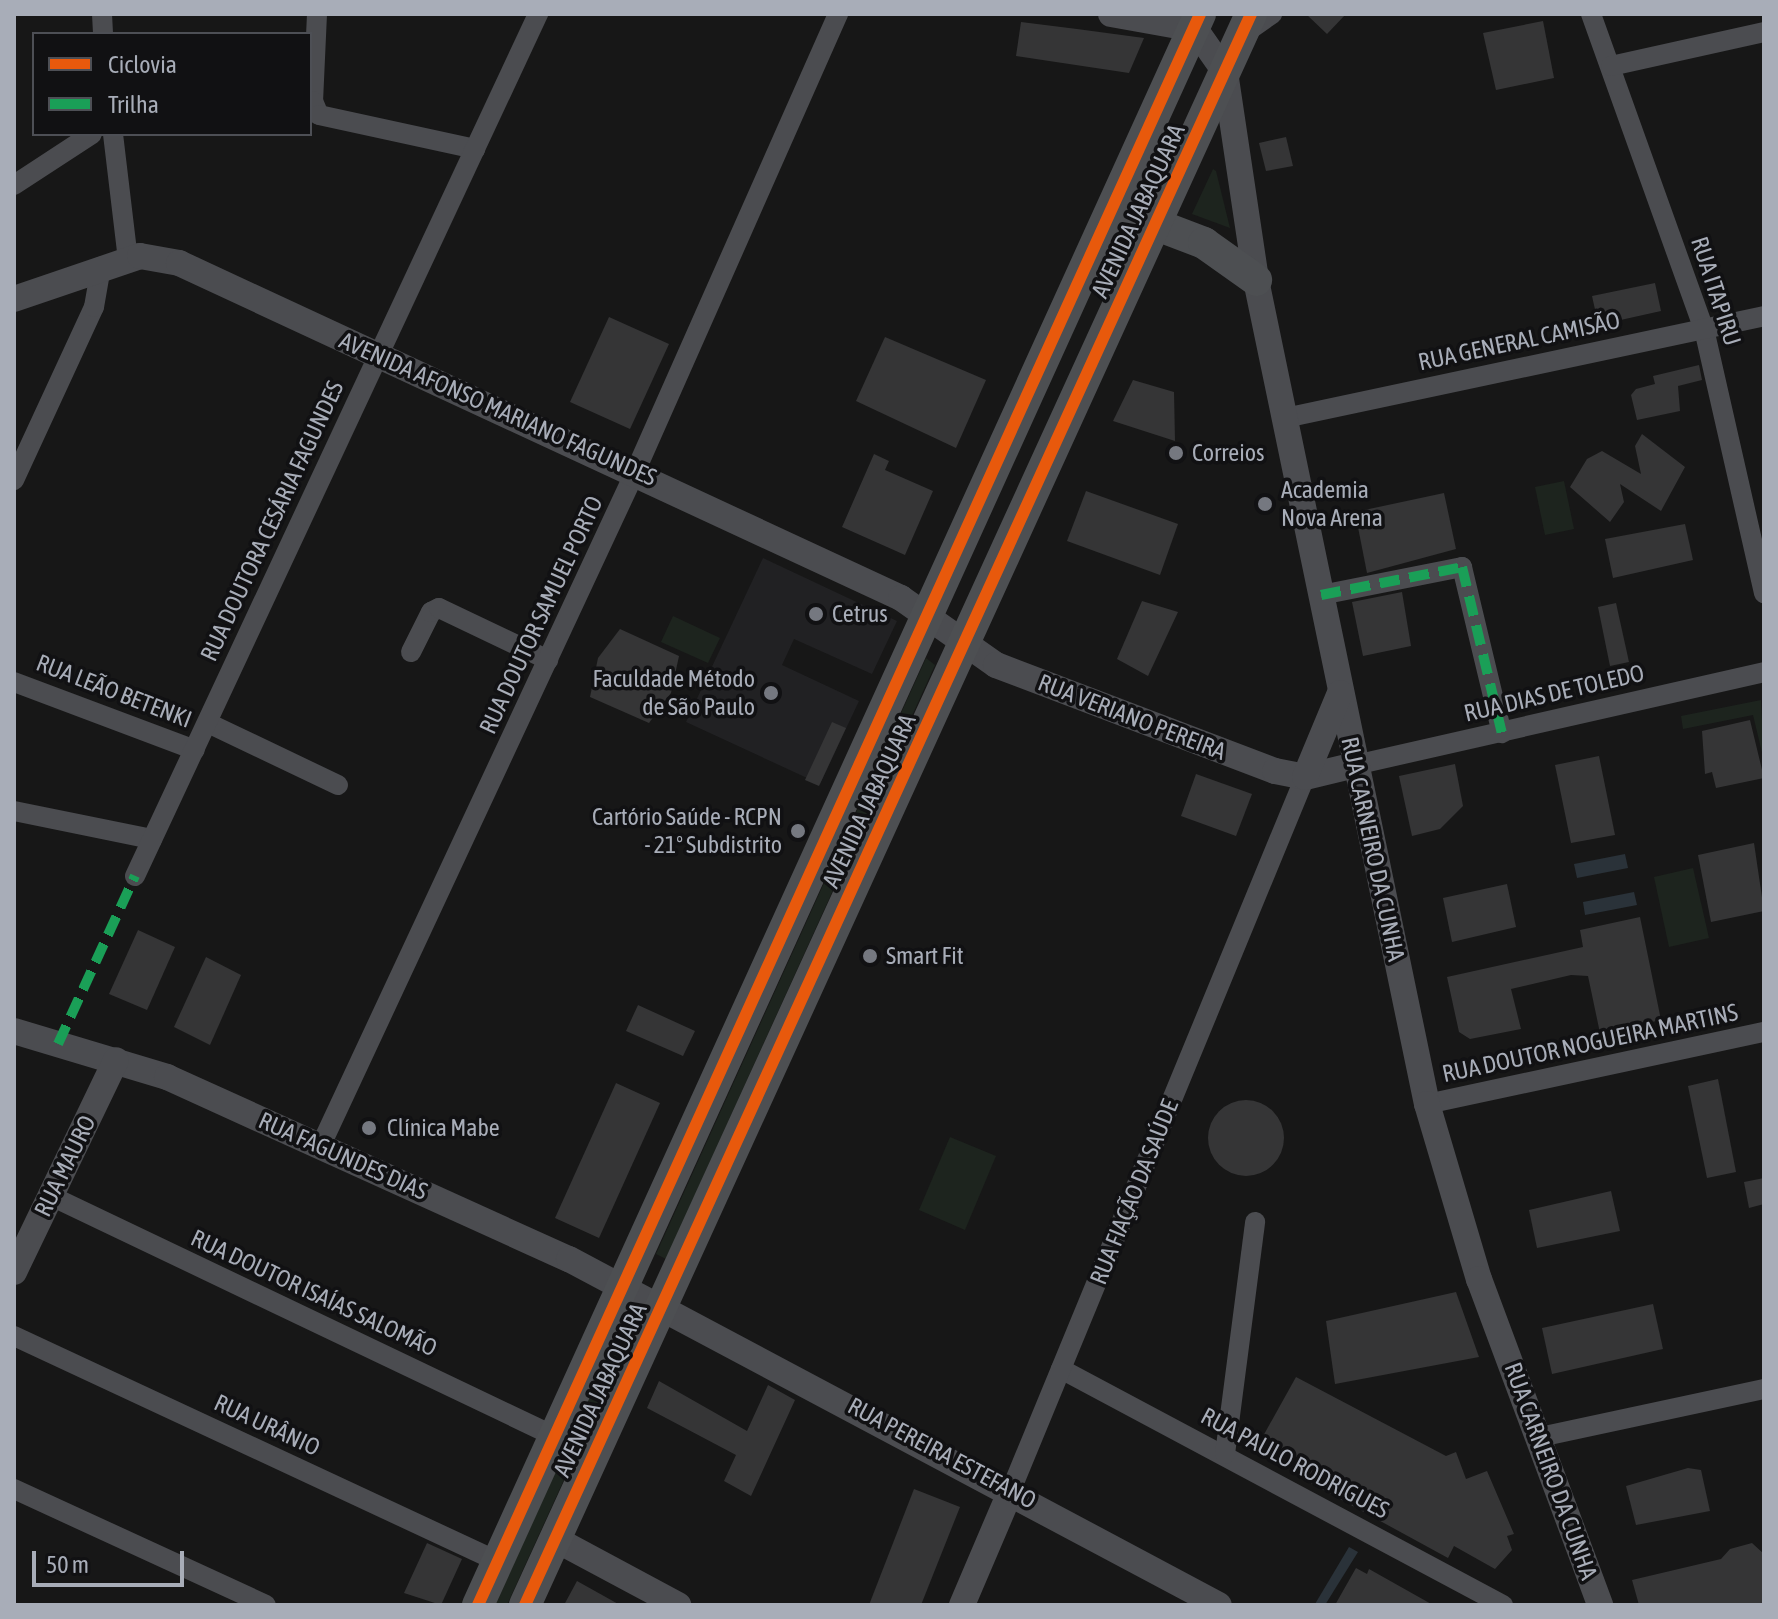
<!DOCTYPE html>
<meta charset="utf-8">
<style>
body{margin:0}
#map{position:relative;width:1778px;height:1619px;overflow:hidden;background:#171717;font-family:"Asap Condensed",sans-serif}
div>[style]{position:absolute}
[style*='--x']{left:calc(var(--x)*1px);top:calc(var(--y)*1px);width:calc(var(--w)*1px);rotate:calc(var(--a)*1deg)}
.built>*{inset:0;background:#212123}
.green>*{inset:0;background:#1d241e}
.water>*{inset:0;background:#2a3239}
.building>*{inset:0;background:#353536}
.round{border-radius:50%}
.minor>*{height:20px;margin:-10px;padding:0 10px;transform-origin:10px;border-radius:10px;background:#4b4c50}
.tertiary>*{height:26px;margin:-13px;padding:0 13px;transform-origin:13px;border-radius:13px;background:#4b4c50}
.primary>*{height:32px;margin:-16px;padding:0 16px;transform-origin:16px;border-radius:16px;background:#4d4f52}
.quiet>*{height:10px;margin-top:-5px;transform-origin:0;background:repeating-linear-gradient(90deg,#1a9f57 0 20px,transparent 0 30px)}
.cycleway>*{height:12px;margin:-6px;padding:0 6px;transform-origin:6px;border-radius:6px;background:#e8590c}
.dots>*{width:22px;height:22px;translate:-50% -50%;box-sizing:border-box;border:4px solid #111113;border-radius:50%}
span{translate:-50% -50%;white-space:nowrap;text-align:center;line-height:1.15;-webkit-text-stroke:7px #111113;paint-order:stroke}
.street-label{font-size:24px;color:#a8adb8}
.poi-label{font-size:24px;color:#a8adb8}
.left{translate:0 -50%;text-align:left}
.right{translate:-100% -50%;text-align:right}
.frame{position:absolute;inset:0;border:16px solid #a8adb8;pointer-events:none}
.legend{position:absolute;left:32px;top:32px;width:280px;height:104px;box-sizing:border-box;background:#111113;border:2px solid #4d4f55;margin:0;padding:10px 14px;list-style:none;font-size:24px;color:#a8adb8}
.legend li{display:flex;align-items:center;gap:16px;height:40px}
.legend b{width:40px;border:2px solid #4d4f55}
.scale{position:absolute;left:32px;top:1551px;width:152px;height:36px;box-sizing:border-box;border:4px solid #a8adb8;border-top:0;padding-left:10px;font-size:24px;line-height:28px;white-space:nowrap;color:#a8adb8;-webkit-text-stroke:6px #111113;paint-order:stroke}
</style>
<div id="map">
<div class="built">
<i style="clip-path:polygon(763px 558px,897px 621px,872px 674px,794px 639px,782px 665px,859px 701px,820px 784px,686px 722px)"></i>
</div>
<div class="green">
<i style="clip-path:polygon(1213px 169px,1216px 171px,1230px 228px,1192px 214px)"></i>
<i style="clip-path:polygon(1564px 481px,1574px 529px,1545px 535px,1535px 487px)"></i>
<i style="clip-path:polygon(673px 616px,720px 638px,708px 663px,661px 642px)"></i>
<i style="clip-path:polygon(926px 658px,935px 665px,666px 1259px,656px 1254px)"></i>
<i style="clip-path:polygon(1761px 700px,1764px 761px,1753px 715px,1683px 729px,1681px 716px)"></i>
<i style="clip-path:polygon(1693px 868px,1709px 938px,1669px 947px,1654px 877px)"></i>
<i style="clip-path:polygon(950px 1137px,996px 1156px,965px 1230px,919px 1210px)"></i>
<i style="clip-path:polygon(622px 1325px,632px 1330px,507px 1605px,495px 1605px)"></i>
</div>
<div class="water">
<i style="clip-path:polygon(1625px 854px,1628px 868px,1577px 878px,1574px 864px)"></i>
<i style="clip-path:polygon(1634px 892px,1637px 905px,1585px 915px,1583px 902px)"></i>
<i style="clip-path:polygon(1349px 1547px,1358px 1552px,1325px 1605px,1315px 1604px)"></i>
</div>
<div class="building">
<i style="clip-path:polygon(1306px 14px,1346px 14px,1327px 34px)"></i>
<i style="clip-path:polygon(1543px 21px,1554px 78px,1496px 90px,1483px 33px)"></i>
<i style="clip-path:polygon(1021px 22px,1077px 29px,1144px 38px,1129px 73px,1016px 56px)"></i>
<i style="clip-path:polygon(1286px 137px,1293px 166px,1266px 171px,1259px 143px)"></i>
<i style="clip-path:polygon(1655px 283px,1661px 311px,1616px 321px,1614px 310px,1596px 314px,1592px 296px)"></i>
<i style="clip-path:polygon(609px 317px,669px 344px,630px 429px,570px 402px)"></i>
<i style="clip-path:polygon(885px 337px,986px 380px,956px 448px,856px 401px)"></i>
<i style="clip-path:polygon(1699px 365px,1702px 380px,1678px 386px,1680px 411px,1637px 420px,1631px 395px,1636px 389px,1655px 384px,1653px 376px)"></i>
<i style="clip-path:polygon(1133px 380px,1174px 392px,1175px 441px,1113px 421px)"></i>
<i style="clip-path:polygon(1642px 434px,1685px 467px,1661px 511px,1620px 484px,1624px 502px,1610px 522px,1570px 487px,1587px 459px,1602px 451px,1641px 474px,1635px 446px)"></i>
<i style="clip-path:polygon(874px 454px,889px 461px,885px 470px,933px 491px,905px 555px,842px 527px)"></i>
<i style="clip-path:polygon(1086px 491px,1178px 524px,1160px 575px,1067px 541px)"></i>
<i style="clip-path:polygon(1444px 493px,1456px 549px,1367px 573px,1355px 512px)"></i>
<i style="clip-path:polygon(1685px 524px,1693px 560px,1613px 578px,1605px 539px)"></i>
<i style="clip-path:polygon(1402px 592px,1411px 646px,1363px 656px,1352px 602px)"></i>
<i style="clip-path:polygon(1142px 601px,1178px 612px,1148px 676px,1117px 659px)"></i>
<i style="clip-path:polygon(1616px 603px,1629px 662px,1610px 666px,1598px 607px)"></i>
<i style="clip-path:polygon(620px 629px,679px 656px,671px 693px,649px 723px,590px 697px,598px 658px)"></i>
<i style="clip-path:polygon(1750px 720px,1764px 778px,1716px 788px,1712px 772px,1705px 774px,1702px 731px)"></i>
<i style="clip-path:polygon(832px 722px,846px 728px,819px 786px,805px 780px)"></i>
<i style="clip-path:polygon(1599px 756px,1615px 835px,1571px 843px,1555px 765px)"></i>
<i style="clip-path:polygon(1455px 764px,1463px 806px,1440px 829px,1412px 836px,1399px 776px)"></i>
<i style="clip-path:polygon(1196px 774px,1252px 794px,1236px 836px,1181px 816px)"></i>
<i style="clip-path:polygon(1754px 843px,1764px 911px,1711px 922px,1698px 855px)"></i>
<i style="clip-path:polygon(1507px 884px,1516px 927px,1452px 942px,1443px 898px)"></i>
<i style="clip-path:polygon(1640px 917px,1661px 1020px,1600px 1033px,1588px 976px,1571px 975px,1511px 989px,1521px 1029px,1470px 1039px,1459px 1032px,1447px 977px,1583px 947px,1580px 930px)"></i>
<i style="clip-path:polygon(138px 930px,175px 947px,147px 1010px,109px 994px)"></i>
<i style="clip-path:polygon(206px 957px,241px 975px,210px 1045px,174px 1027px)"></i>
<i style="clip-path:polygon(638px 1005px,695px 1031px,683px 1056px,626px 1031px)"></i>
<i style="clip-path:polygon(1718px 1079px,1736px 1172px,1707px 1178px,1688px 1086px)"></i>
<i style="clip-path:polygon(616px 1083px,660px 1103px,599px 1238px,555px 1218px)"></i>
<i class="round" style="left:1208px;top:1100px;width:76px;height:76px"></i>
<i style="clip-path:polygon(1764px 1178px,1764px 1204px,1749px 1208px,1744px 1182px)"></i>
<i style="clip-path:polygon(1611px 1191px,1620px 1231px,1537px 1248px,1529px 1210px)"></i>
<i style="clip-path:polygon(1456px 1292px,1479px 1357px,1335px 1384px,1326px 1321px)"></i>
<i style="clip-path:polygon(1653px 1304px,1663px 1349px,1552px 1374px,1542px 1328px)"></i>
<i style="clip-path:polygon(1296px 1377px,1446px 1456px,1456px 1452px,1466px 1479px,1487px 1471px,1514px 1534px,1507px 1536px,1512px 1550px,1495px 1569px,1454px 1546px,1448px 1558px,1296px 1475px,1298px 1458px,1262px 1438px)"></i>
<i style="clip-path:polygon(659px 1381px,747px 1431px,768px 1385px,795px 1400px,751px 1496px,724px 1481px,736px 1455px,647px 1408px)"></i>
<i style="clip-path:polygon(1688px 1468px,1701px 1470px,1710px 1511px,1636px 1525px,1626px 1486px)"></i>
<i style="clip-path:polygon(914px 1489px,960px 1507px,921px 1605px,869px 1605px)"></i>
<i style="clip-path:polygon(427px 1543px,462px 1559px,441px 1605px,404px 1593px)"></i>
<i style="clip-path:polygon(1752px 1543px,1764px 1554px,1764px 1605px,1639px 1605px,1632px 1580px,1721px 1559px,1730px 1549px)"></i>
<i style="clip-path:polygon(1356px 1568px,1367px 1574px,1369px 1569px,1433px 1605px,1335px 1605px)"></i>
<i style="clip-path:polygon(577px 1581px,620px 1605px,564px 1605px)"></i>
</div>
<div class="minor">
<i style="--x:102;--y:14;--w:20;--a:87"></i>
<i style="--x:317;--y:14;--w:87;--a:92.6"></i>
<i style="--x:313;--y:101;--w:15;--a:67"></i>
<i style="--x:319;--y:115;--w:160;--a:12.3"></i>
<i style="--x:1591;--y:14;--w:335;--a:70.3"></i>
<i style="--x:1704;--y:329;--w:271;--a:77.2"></i>
<i style="--x:1242;--y:35;--w:37;--a:-35"></i>
<i style="--x:1611;--y:66;--w:157;--a:-12.5"></i>
<i style="--x:113;--y:134;--w:126;--a:83.2"></i>
<i style="--x:14;--y:185;--w:93;--a:-33.2"></i>
<i style="--x:1285;--y:418;--w:490;--a:-12"></i>
<i style="--x:14;--y:480;--w:191;--a:-65.2"></i>
<i style="--x:94;--y:307;--w:41;--a:-80.1"></i>
<i style="--x:1321;--y:595;--w:144;--a:-11.2"></i>
<i style="--x:1462;--y:567;--w:171;--a:76.5"></i>
<i style="--x:411;--y:652;--w:45;--a:-63.4"></i>
<i style="--x:431;--y:612;--w:9;--a:-27"></i>
<i style="--x:439;--y:608;--w:121;--a:25.5"></i>
<i style="--x:14;--y:682;--w:193;--a:20.6"></i>
<i style="--x:208;--y:723;--w:144;--a:25.5"></i>
<i style="--x:1355;--y:765;--w:419;--a:-12.8"></i>
<i style="--x:14;--y:811;--w:141;--a:11.5"></i>
<i style="--x:135;--y:876;--w:952;--a:-64.94"></i>
<i style="--x:1427;--y:1104;--w:345;--a:-12.1"></i>
<i style="--x:321;--y:1145;--w:745;--a:-64.98"></i>
<i style="--x:636;--y:470;--w:499;--a:-66.1"></i>
<i style="--x:51;--y:1196;--w:557;--a:25.51"></i>
<i style="--x:14;--y:1336;--w:533;--a:24.98"></i>
<i style="--x:1061;--y:1369;--w:501;--a:28.1"></i>
<i style="--x:1540;--y:1437;--w:229;--a:-12.1"></i>
<i style="--x:1225;--y:1454;--w:234;--a:-82.6"></i>
<i style="--x:14;--y:1489;--w:277;--a:24.7"></i>
<i style="--x:1011;--y:1490;--w:771;--a:-67.59"></i>
</div>
<div class="tertiary">
<i style="--x:1111;--y:14;--w:85;--a:10.1"></i>
<i style="--x:1195;--y:29;--w:52;--a:55.1"></i>
<i style="--x:1225;--y:72;--w:210;--a:81.5"></i>
<i style="--x:1256;--y:280;--w:842;--a:78.28"></i>
<i style="--x:1427;--y:1104;--w:183;--a:73.5"></i>
<i style="--x:1479;--y:1279;--w:348;--a:69.6"></i>
<i style="--x:14;--y:299;--w:133;--a:-18.8"></i>
<i style="--x:140;--y:256;--w:40;--a:10"></i>
<i style="--x:179;--y:263;--w:796;--a:24.89"></i>
<i style="--x:901;--y:598;--w:116;--a:35.2"></i>
<i style="--x:996;--y:665;--w:298;--a:20.8"></i>
<i style="--x:1275;--y:771;--w:31;--a:11"></i>
<i style="--x:1305;--y:777;--w:51;--a:-13.5"></i>
<i style="--x:1305;--y:777;--w:91;--a:-67.4"></i>
<i style="--x:14;--y:1031;--w:160;--a:16.7"></i>
<i style="--x:167;--y:1077;--w:441;--a:24.4"></i>
<i style="--x:569;--y:1259;--w:736;--a:28.03"></i>
<i style="--x:14;--y:1272;--w:235;--a:-64.3"></i>
<i style="--x:555;--y:1539;--w:140;--a:28.2"></i>
<i style="--x:962;--y:1605;--w:125;--a:-66.9"></i>
</div>
<div class="primary">
<i style="--x:1136;--y:217;--w:73;--a:20.9"></i>
<i style="--x:1204;--y:243;--w:64;--a:35.4"></i>
<i style="--x:478;--y:1605;--w:1747;--a:-65.59"></i>
<i style="--x:525;--y:1605;--w:1749;--a:-65.47"></i>
</div>
<div class="quiet">
<i style="--x:1321;--y:595;--w:144;--a:-11.2"></i>
<i style="--x:1462;--y:567;--w:171;--a:76.5"></i>
<i style="--x:58;--y:1044;--w:185;--a:-65.4"></i>
</div>
<div class="cycleway">
<i style="--x:478;--y:1605;--w:1747;--a:-65.59"></i>
<i style="--x:525;--y:1605;--w:1749;--a:-65.47"></i>
</div>
<div class="dots">
<i style="left:1176px;top:453px;background:#757880"></i>
<i style="left:1265px;top:504px;background:#757880"></i>
<i style="left:816px;top:614px;background:#757880"></i>
<i style="left:771px;top:693px;background:#757880"></i>
<i style="left:798px;top:831px;background:#757880"></i>
<i style="left:870px;top:956px;background:#757880"></i>
<i style="left:369px;top:1128px;background:#757880"></i>
</div>
<div class="street-label">
<span style="left:1138px;top:211px;rotate:-65deg">AVENIDA JABAQUARA</span>
<span style="left:1716px;top:291px;rotate:72deg">RUA ITAPIRU</span>
<span style="left:1519px;top:341px;rotate:-12deg">RUA GENERAL CAMISÃO</span>
<span style="left:498px;top:409px;rotate:24deg">AVENIDA AFONSO MARIANO FAGUNDES</span>
<span style="left:272px;top:521px;rotate:-65deg">RUA DOUTORA CESÁRIA FAGUNDES</span>
<span style="left:541px;top:615px;rotate:-65deg">RUA DOUTOR SAMUEL PORTO</span>
<span style="left:114px;top:691px;rotate:21deg">RUA LEÃO BETENKI</span>
<span style="left:1554px;top:693px;rotate:-13deg">RUA DIAS DE TOLEDO</span>
<span style="left:1132px;top:717px;rotate:21deg">RUA VERIANO PEREIRA</span>
<span style="left:869px;top:801px;rotate:-65deg">AVENIDA JABAQUARA</span>
<span style="left:1373px;top:849px;rotate:78deg">RUA CARNEIRO DA CUNHA</span>
<span style="left:1590px;top:1043px;rotate:-12deg">RUA DOUTOR NOGUEIRA MARTINS</span>
<span style="left:343px;top:1156px;rotate:24deg">RUA FAGUNDES DIAS</span>
<span style="left:65px;top:1166px;rotate:-64deg">RUA MAURO</span>
<span style="left:1134px;top:1192px;rotate:-68deg">RUA FIAÇÃO DA SAÚDE</span>
<span style="left:314px;top:1293px;rotate:25deg">RUA DOUTOR ISAÍAS SALOMÃO</span>
<span style="left:600px;top:1390px;rotate:-65deg">AVENIDA JABAQUARA</span>
<span style="left:267px;top:1425px;rotate:25deg">RUA URÂNIO</span>
<span style="left:942px;top:1453px;rotate:28deg">RUA PEREIRA ESTEFANO</span>
<span style="left:1295px;top:1463px;rotate:28deg">RUA PAULO RODRIGUES</span>
<span style="left:1551px;top:1471px;rotate:70deg">RUA CARNEIRO DA CUNHA</span>
</div>
<div class="poi-label">
<span class="left" style="left:1192px;top:453px">Correios</span>
<span class="left" style="left:1281px;top:504px">Academia<br>Nova Arena</span>
<span class="left" style="left:832px;top:614px">Cetrus</span>
<span class="right" style="left:755px;top:693px">Faculdade Método<br>de São Paulo</span>
<span class="right" style="left:782px;top:831px">Cartório Saúde - RCPN<br>- 21º Subdistrito</span>
<span class="left" style="left:886px;top:956px">Smart Fit</span>
<span class="left" style="left:387px;top:1128px">Clínica Mabe</span>
</div>
<div class="frame"></div>
<ul class="legend">
<li><b style="height:10px;background:#e8590c"></b>Ciclovia</li>
<li><b style="height:10px;background:#1a9f57"></b>Trilha</li>
</ul>
<div class="scale">50 m</div>
</div>
